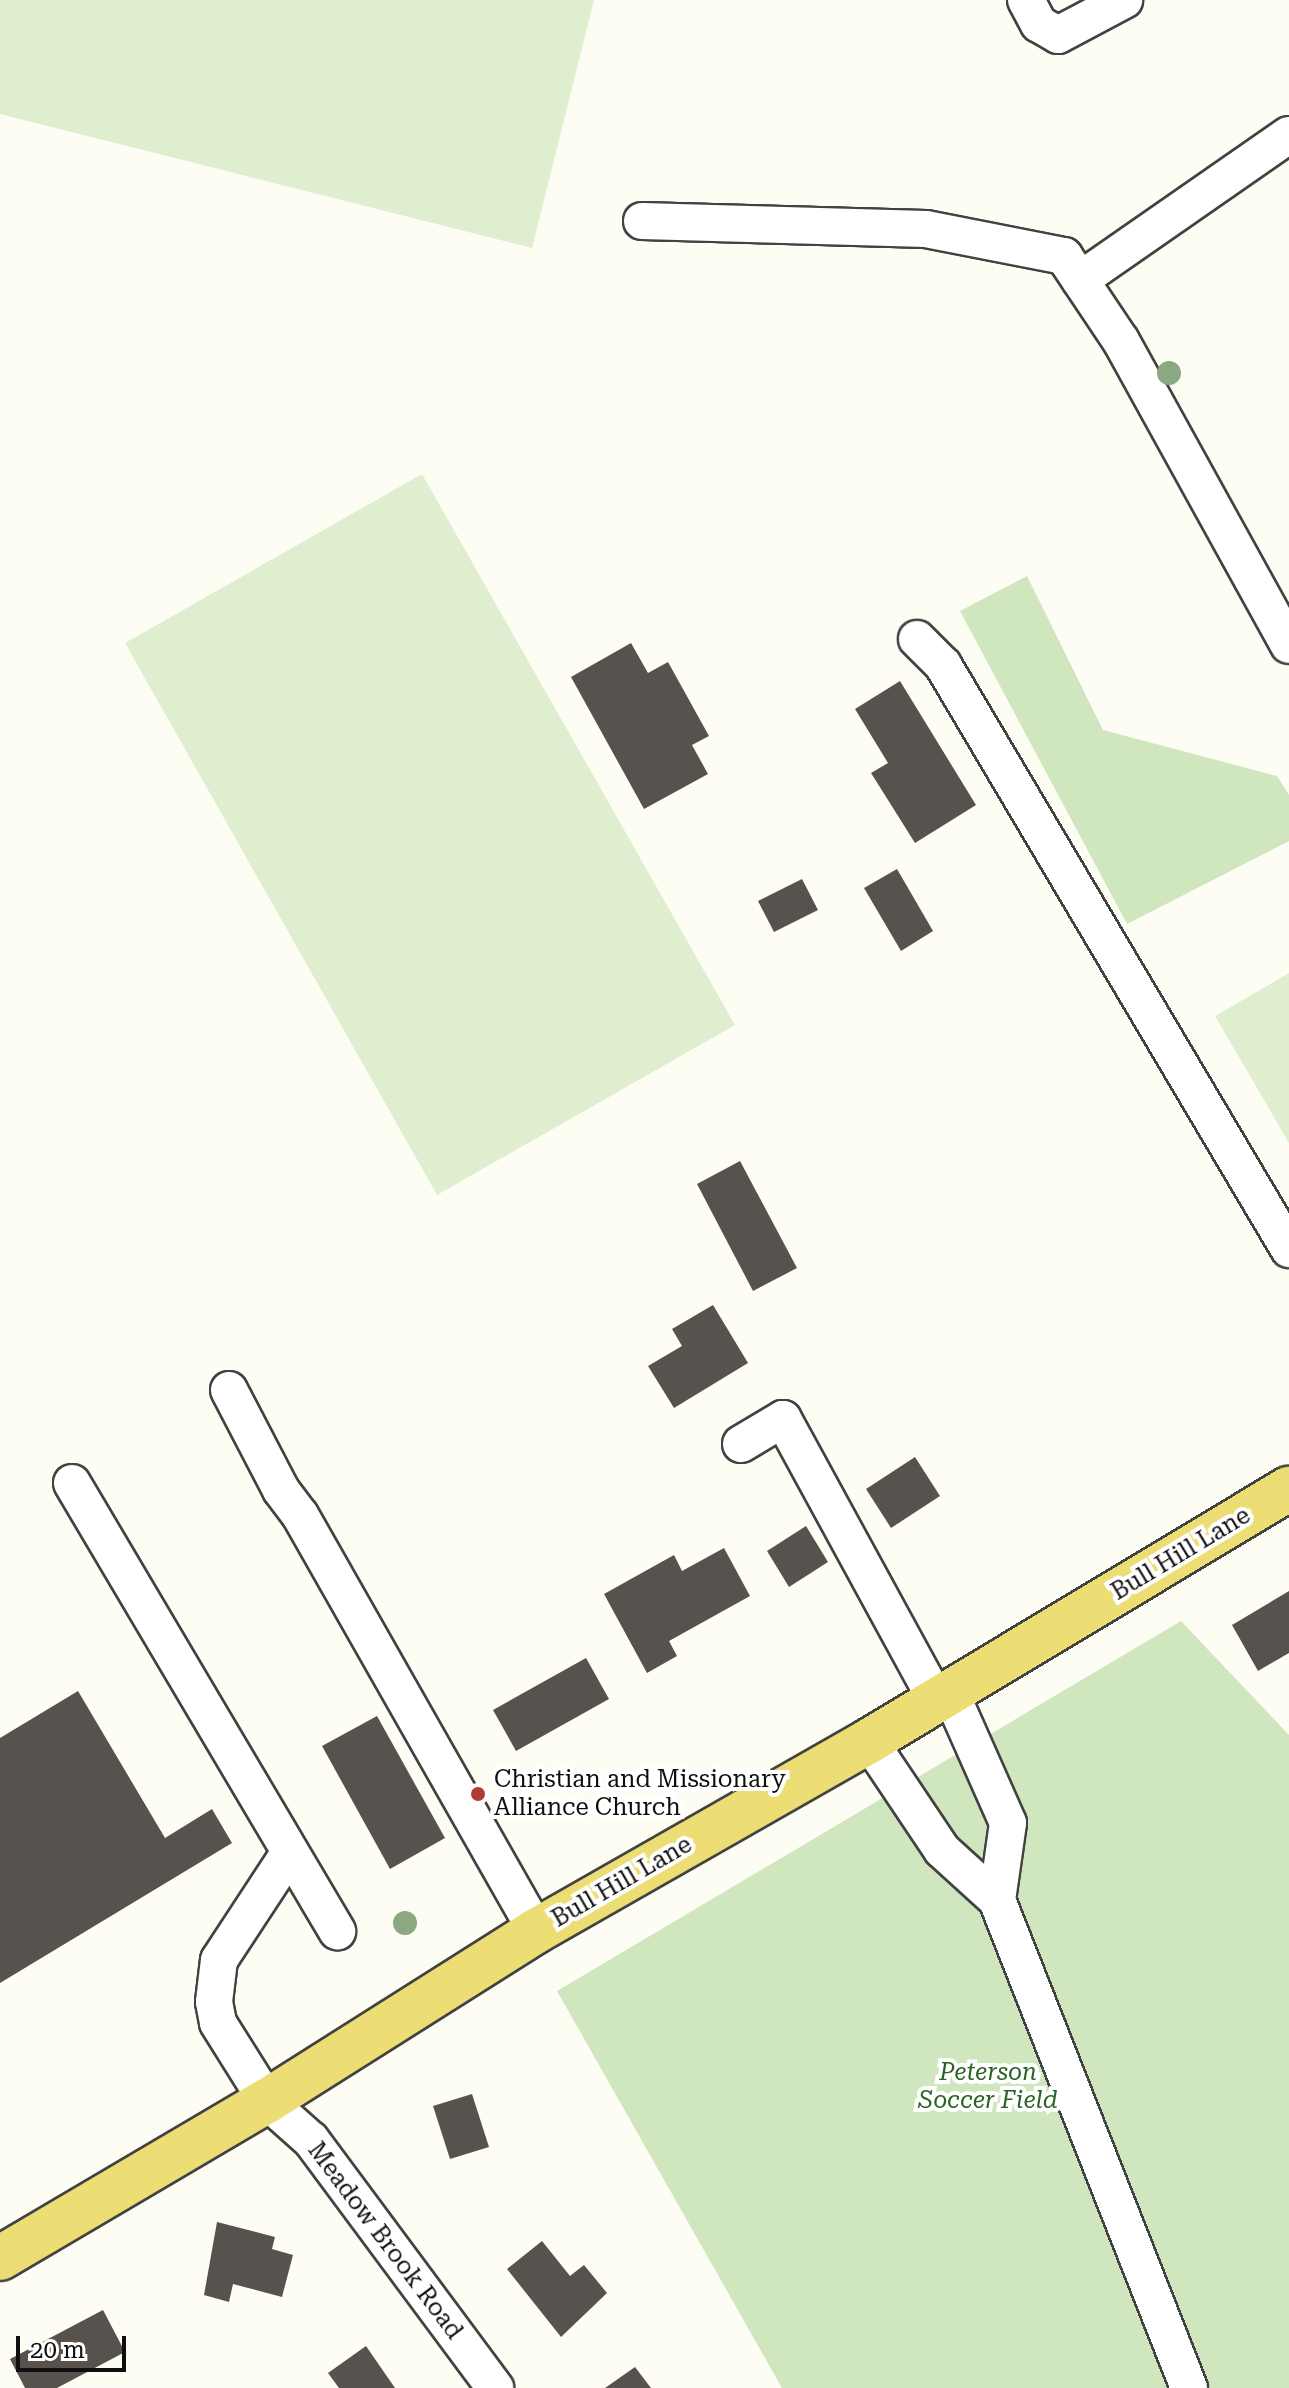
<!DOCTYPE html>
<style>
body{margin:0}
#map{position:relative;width:1289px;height:2388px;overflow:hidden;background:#fefdf3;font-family:"Roboto Serif",serif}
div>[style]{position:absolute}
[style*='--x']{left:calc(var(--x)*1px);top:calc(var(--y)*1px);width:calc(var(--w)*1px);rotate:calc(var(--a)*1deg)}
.green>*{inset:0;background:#cfe6bf}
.pitch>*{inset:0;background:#e0eed0}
.building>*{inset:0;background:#57524d}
.roads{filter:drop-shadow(2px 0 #424242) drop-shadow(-2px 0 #424242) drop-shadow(0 2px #424242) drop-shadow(0 -2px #424242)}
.minor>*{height:36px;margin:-18px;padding:0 18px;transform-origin:18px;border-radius:18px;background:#fff}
.major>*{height:44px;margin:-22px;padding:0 22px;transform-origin:22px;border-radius:22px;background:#ecdd74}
.trees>*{width:24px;height:24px;margin:-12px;border-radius:50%;background:#8aa882}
.dots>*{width:22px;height:22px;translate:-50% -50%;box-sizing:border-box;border:4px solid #fff;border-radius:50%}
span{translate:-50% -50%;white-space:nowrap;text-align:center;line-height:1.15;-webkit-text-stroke:8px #fff;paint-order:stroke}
.street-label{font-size:24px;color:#0f0f0f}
.poi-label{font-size:24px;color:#0f0f0f}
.left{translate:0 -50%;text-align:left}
.park-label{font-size:24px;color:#2b6225;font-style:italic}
.scale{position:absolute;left:16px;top:2336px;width:110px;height:36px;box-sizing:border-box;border:4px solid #0f0f0f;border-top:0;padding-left:10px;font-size:24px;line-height:28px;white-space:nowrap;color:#0f0f0f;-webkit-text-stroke:6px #fff;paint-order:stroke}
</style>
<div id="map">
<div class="green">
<i style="clip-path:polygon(1027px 576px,1103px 730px,1277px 776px,1289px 795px,1289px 841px,1127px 924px,960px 611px)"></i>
<i style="clip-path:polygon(1181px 1621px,1289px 1735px,1289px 2388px,782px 2388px,557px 1991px)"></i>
</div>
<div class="pitch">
<i style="clip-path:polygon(0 0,594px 0,532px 248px,0 114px)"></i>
<i style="clip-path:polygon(422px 474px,735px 1025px,437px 1195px,125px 643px)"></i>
<i style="clip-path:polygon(1289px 973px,1289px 1143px,1215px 1016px)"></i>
</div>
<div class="building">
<i style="clip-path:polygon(631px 643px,648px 673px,668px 662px,709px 736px,692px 745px,708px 774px,644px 809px,571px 677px)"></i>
<i style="clip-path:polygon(900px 681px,976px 805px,915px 843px,871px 773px,888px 763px,855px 709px)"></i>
<i style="clip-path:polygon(897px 869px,933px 931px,901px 951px,864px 888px)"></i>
<i style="clip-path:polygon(802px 879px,818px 910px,774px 932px,758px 901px)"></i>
<i style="clip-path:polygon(740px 1161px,797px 1268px,753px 1291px,697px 1184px)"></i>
<i style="clip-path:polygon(713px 1305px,748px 1363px,674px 1408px,648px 1366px,682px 1346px,672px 1329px)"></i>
<i style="clip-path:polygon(915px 1457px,940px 1496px,891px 1528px,866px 1489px)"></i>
<i style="clip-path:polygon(806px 1526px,828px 1562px,789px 1587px,767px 1551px)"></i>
<i style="clip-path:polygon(724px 1548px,750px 1596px,669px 1641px,677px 1656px,647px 1673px,604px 1594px,674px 1555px,682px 1571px)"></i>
<i style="clip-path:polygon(1289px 1591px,1289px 1653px,1258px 1671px,1232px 1625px)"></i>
<i style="clip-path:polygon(586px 1658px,609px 1699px,516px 1751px,493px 1710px)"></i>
<i style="clip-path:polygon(78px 1691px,165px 1838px,212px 1809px,232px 1843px,0 1983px,0 1738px)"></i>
<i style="clip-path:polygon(377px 1716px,445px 1838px,390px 1869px,322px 1746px)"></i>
<i style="clip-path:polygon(472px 2094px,489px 2147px,450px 2159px,433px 2106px)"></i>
<i style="clip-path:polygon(217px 2222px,275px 2237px,272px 2249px,293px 2255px,282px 2297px,233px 2284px,229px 2302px,204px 2295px)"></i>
<i style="clip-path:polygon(542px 2241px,570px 2276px,584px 2265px,607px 2293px,561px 2337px,507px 2269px)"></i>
<i style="clip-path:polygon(103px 2310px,125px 2352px,57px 2388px,25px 2388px,10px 2359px)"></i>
<i style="clip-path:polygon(366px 2346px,395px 2388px,339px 2388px,328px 2373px)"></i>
<i style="clip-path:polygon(635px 2367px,651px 2388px,605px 2388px)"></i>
</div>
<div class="roads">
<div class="minor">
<i style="--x:1026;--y:0;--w:27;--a:62"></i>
<i style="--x:1039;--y:24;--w:22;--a:30"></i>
<i style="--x:1058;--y:35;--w:75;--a:-27.9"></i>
<i style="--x:642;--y:221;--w:284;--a:1.6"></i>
<i style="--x:926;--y:229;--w:141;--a:11.1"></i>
<i style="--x:1064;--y:256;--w:102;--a:56.2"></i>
<i style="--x:1121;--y:341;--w:347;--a:61.1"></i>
<i style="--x:1080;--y:280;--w:254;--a:-34.8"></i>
<i style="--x:917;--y:639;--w:37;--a:45"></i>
<i style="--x:943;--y:665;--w:679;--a:59.35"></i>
<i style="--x:229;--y:1390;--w:113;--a:62.5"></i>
<i style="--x:281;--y:1490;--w:31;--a:53"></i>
<i style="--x:300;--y:1515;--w:478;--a:60.4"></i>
<i style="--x:741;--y:1444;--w:49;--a:-30.8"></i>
<i style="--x:783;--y:1419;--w:320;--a:61.4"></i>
<i style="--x:72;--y:1483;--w:521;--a:59.39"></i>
<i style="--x:950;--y:1692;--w:143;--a:66.1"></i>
<i style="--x:1008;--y:1823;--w:78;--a:98.1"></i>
<i style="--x:869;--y:1741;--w:131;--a:56.2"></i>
<i style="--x:942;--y:1850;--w:74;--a:42.3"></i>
<i style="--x:997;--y:1900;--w:524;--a:68.52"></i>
<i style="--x:290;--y:1852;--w:129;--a:123.3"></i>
<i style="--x:219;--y:1960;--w:42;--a:96.8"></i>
<i style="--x:214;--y:2002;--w:21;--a:79"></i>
<i style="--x:218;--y:2023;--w:92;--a:57.9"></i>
<i style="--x:267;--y:2101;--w:59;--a:41.6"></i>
<i style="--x:311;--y:2140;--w:309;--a:53.4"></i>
</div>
<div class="major">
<i style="--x:0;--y:2258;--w:310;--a:-30.5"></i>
<i style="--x:267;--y:2101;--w:318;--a:-32.3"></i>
<i style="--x:536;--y:1931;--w:383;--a:-29.7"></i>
<i style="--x:869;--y:1741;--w:490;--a:-31"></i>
</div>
</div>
<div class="trees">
<i style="left:1169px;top:373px"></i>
<i style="left:405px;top:1923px"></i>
</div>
<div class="dots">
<i style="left:478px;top:1794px;background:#b43b33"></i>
</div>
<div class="street-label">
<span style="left:1181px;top:1554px;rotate:-31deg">Bull Hill Lane</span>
<span style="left:622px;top:1882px;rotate:-30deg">Bull Hill Lane</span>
<span style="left:385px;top:2241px;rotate:53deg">Meadow Brook Road</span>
</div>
<div class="poi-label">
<span class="left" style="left:494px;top:1794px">Christian and Missionary<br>Alliance Church</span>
</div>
<div class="park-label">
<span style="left:988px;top:2087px">Peterson<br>Soccer Field</span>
</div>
<div class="scale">20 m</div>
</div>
